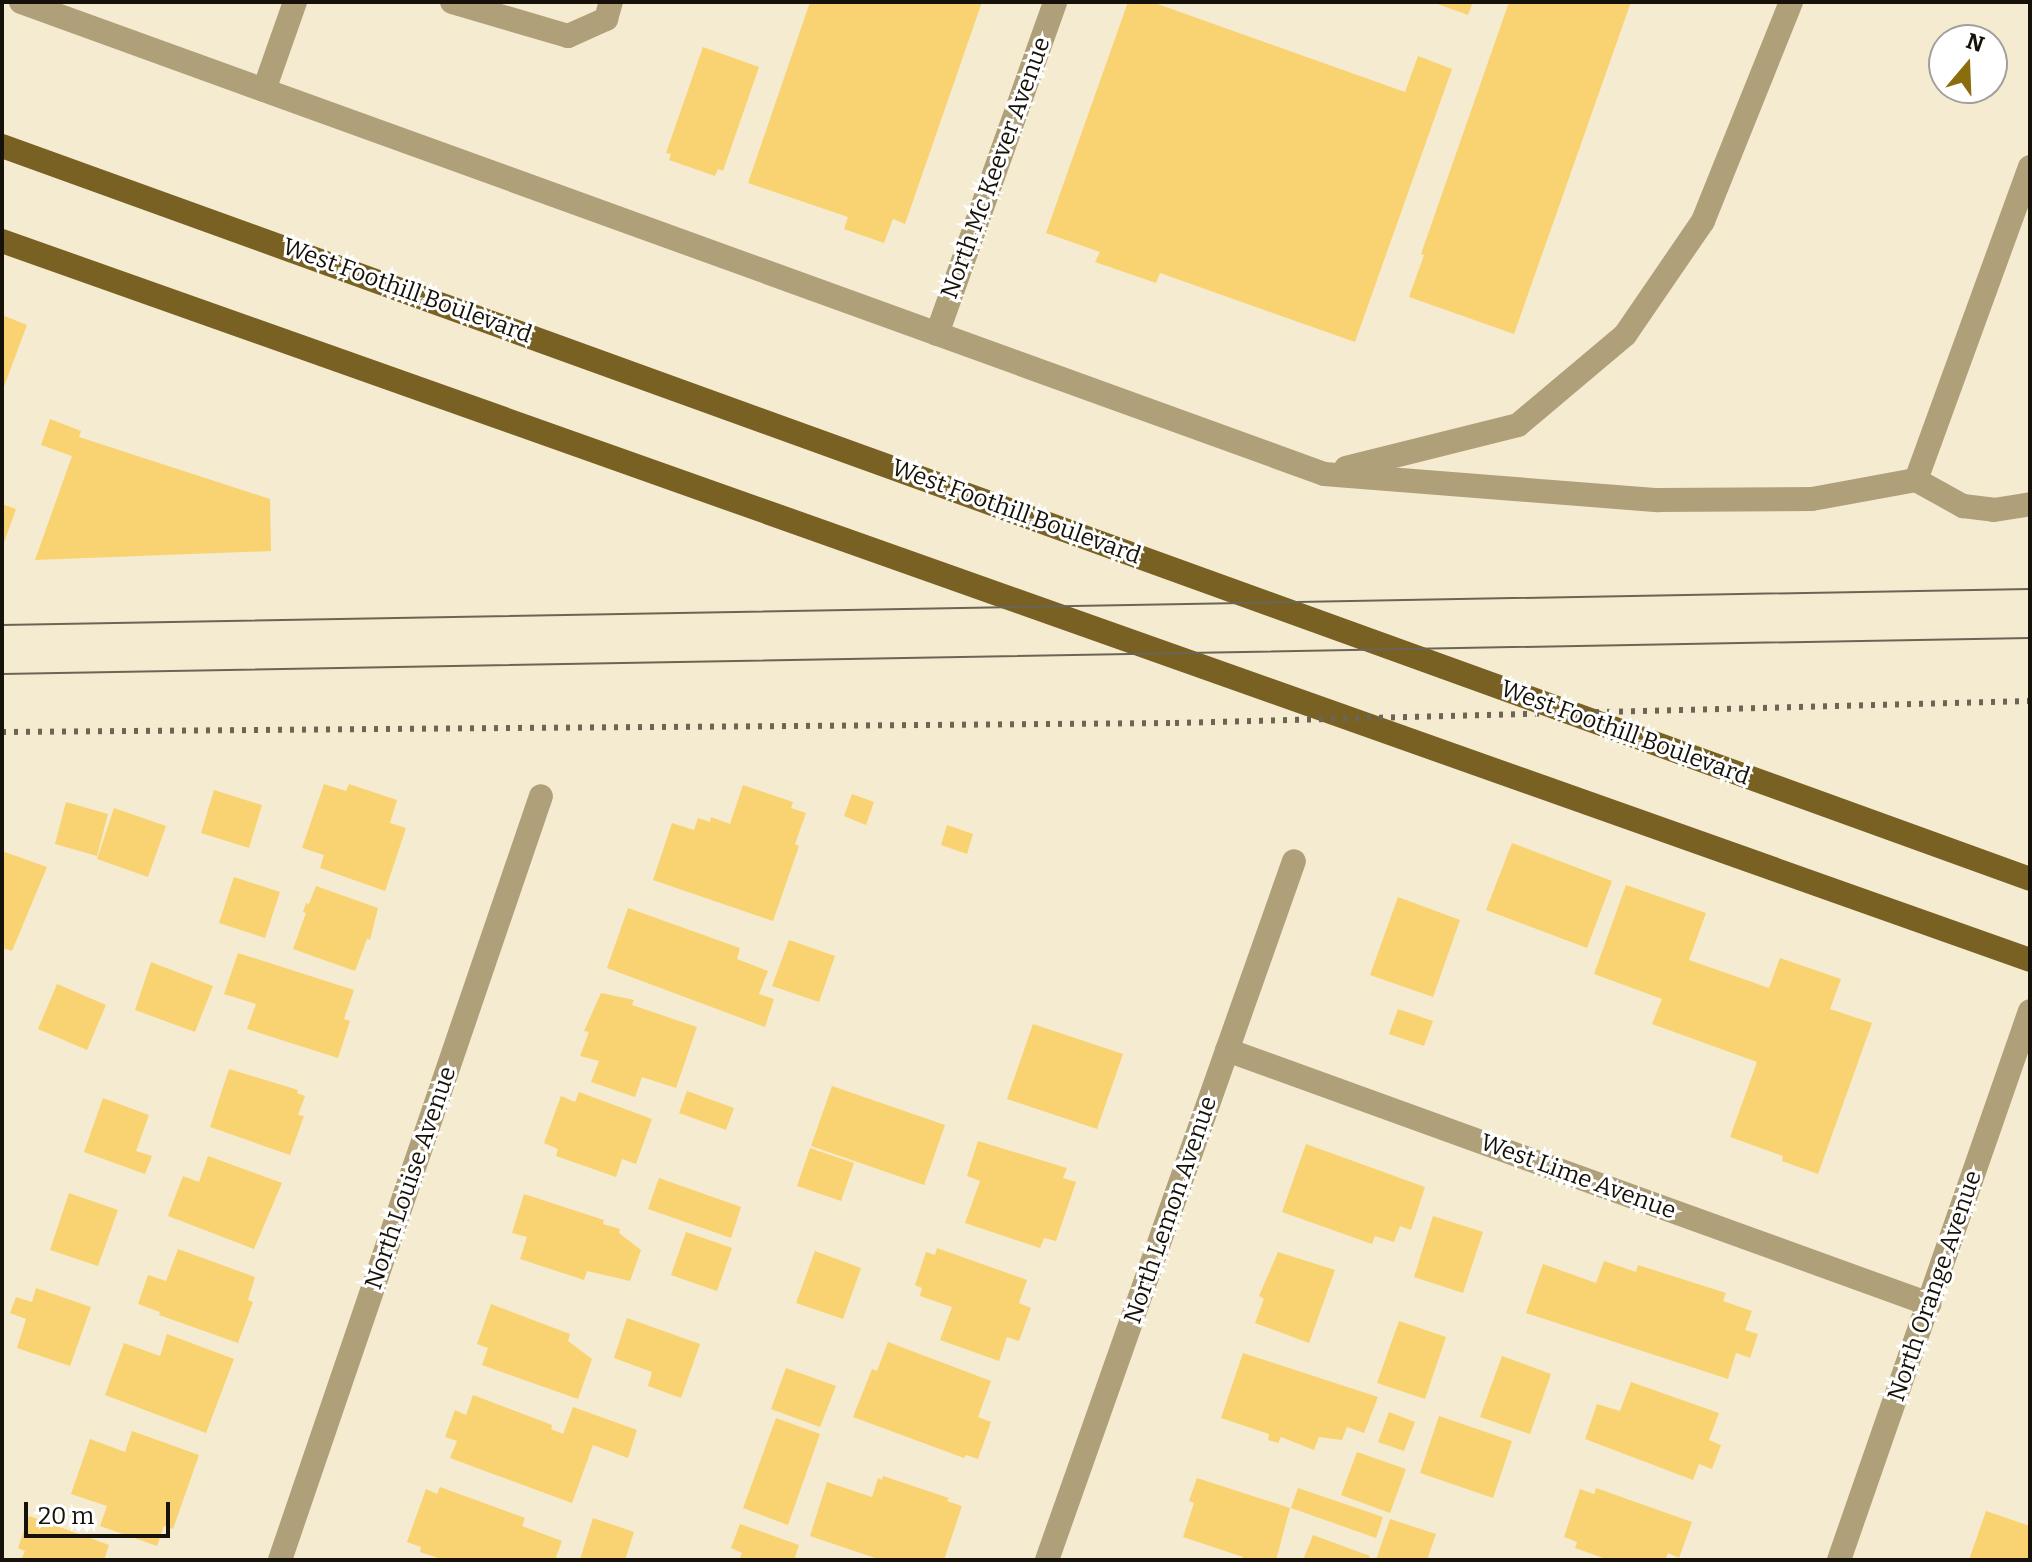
<!DOCTYPE html>
<style>
body{margin:0}
#map{position:relative;width:2032px;height:1562px;overflow:hidden;background:#f5ebd0;font-family:Bitter,serif}
div>[style]{position:absolute}
[style*='--x']{left:calc(var(--x)*1px);top:calc(var(--y)*1px);width:calc(var(--w)*1px);rotate:calc(var(--a)*1deg)}
.building>*{inset:0;background:#f9d371}
.minor>*{height:24px;margin:-12px;padding:0 12px;transform-origin:12px;border-radius:12px;background:#afa079}
.major>*{height:24px;margin:-12px;padding:0 12px;transform-origin:12px;border-radius:12px;background:#786123}
.tram>*{height:2px;margin:-1px;padding:0 1px;transform-origin:1px;border-radius:1px;background:#6b6555}
.rail>*{height:6px;margin-top:-3px;transform-origin:0;background:repeating-linear-gradient(90deg,#6b6555 0 4px,transparent 0 12px)}
span{translate:-50% -50%;white-space:nowrap;text-align:center;line-height:1.15;-webkit-text-stroke:6px #fff;paint-order:stroke}
.street-label{font-size:24px;color:#161209}
.frame{position:absolute;inset:0;border:4px solid #161209;pointer-events:none}
.north{position:absolute;left:1928px;top:24px;width:80px;height:80px;box-sizing:border-box;background:#fff;border:2px solid #a2a09d;border-radius:50%;rotate:19deg;font-size:22px;font-weight:700;line-height:32px;text-align:center;color:#161209}
.north::after{content:'';display:block;margin:auto;width:28px;height:36px;background:#8b6d0d;clip-path:polygon(50% 0,100% 100%,50% 72%,0 100%)}
.scale{position:absolute;left:24px;top:1502px;width:146px;height:36px;box-sizing:border-box;border:4px solid #161209;border-top:0;padding-left:10px;font-size:24px;line-height:28px;white-space:nowrap;color:#161209;-webkit-text-stroke:6px #fff;paint-order:stroke}
</style>
<div id="map">
<div class="building">
<i style="clip-path:polygon(810px 2px,982px 2px,905px 224px,893px 219px,884px 243px,844px 229px,848px 217px,748px 183px)"></i>
<i style="clip-path:polygon(1128px 2px,1152px 2px,1405px 92px,1418px 56px,1452px 69px,1355px 342px,1160px 273px,1156px 283px,1095px 262px,1100px 252px,1046px 233px)"></i>
<i style="clip-path:polygon(1432px 2px,1473px 2px,1468px 15px)"></i>
<i style="clip-path:polygon(1509px 2px,1631px 2px,1514px 334px,1409px 297px,1424px 255px,1421px 254px)"></i>
<i style="clip-path:polygon(703px 47px,759px 67px,723px 171px,718px 169px,715px 176px,669px 160px,671px 154px,666px 153px)"></i>
<i style="clip-path:polygon(2px 315px,27px 325px,2px 392px)"></i>
<i style="clip-path:polygon(50px 419px,81px 431px,79px 437px,270px 499px,271px 551px,35px 560px,72px 456px,41px 445px)"></i>
<i style="clip-path:polygon(2px 504px,16px 509px,2px 548px)"></i>
<i style="clip-path:polygon(324px 784px,346px 791px,349px 784px,397px 800px,390px 823px,406px 828px,385px 891px,320px 868px,324px 855px,302px 848px)"></i>
<i style="clip-path:polygon(743px 785px,793px 802px,791px 808px,806px 813px,795px 844px,799px 846px,773px 921px,653px 880px,672px 823px,694px 830px,698px 818px,710px 822px,711px 817px,730px 824px)"></i>
<i style="clip-path:polygon(214px 790px,262px 805px,249px 848px,201px 833px)"></i>
<i style="clip-path:polygon(852px 794px,874px 802px,866px 825px,844px 816px)"></i>
<i style="clip-path:polygon(66px 802px,108px 814px,97px 856px,55px 844px)"></i>
<i style="clip-path:polygon(114px 808px,166px 826px,148px 877px,97px 859px)"></i>
<i style="clip-path:polygon(947px 825px,973px 834px,967px 854px,941px 845px)"></i>
<i style="clip-path:polygon(1512px 843px,1612px 881px,1587px 948px,1486px 910px)"></i>
<i style="clip-path:polygon(2px 851px,47px 867px,12px 951px,2px 948px)"></i>
<i style="clip-path:polygon(234px 877px,280px 892px,265px 938px,219px 923px)"></i>
<i style="clip-path:polygon(1626px 885px,1706px 913px,1689px 960px,1769px 988px,1780px 958px,1841px 979px,1830px 1009px,1872px 1023px,1818px 1174px,1782px 1161px,1783px 1156px,1730px 1137px,1757px 1062px,1652px 1024px,1662px 999px,1594px 974px)"></i>
<i style="clip-path:polygon(316px 886px,378px 908px,370px 940px,367px 939px,355px 971px,293px 949px,306px 913px,303px 912px,306px 903px,309px 904px)"></i>
<i style="clip-path:polygon(1398px 897px,1460px 920px,1433px 997px,1370px 975px)"></i>
<i style="clip-path:polygon(628px 908px,740px 948px,737px 959px,768px 971px,759px 994px,774px 999px,765px 1027px,607px 968px)"></i>
<i style="clip-path:polygon(789px 940px,835px 956px,819px 1002px,772px 986px)"></i>
<i style="clip-path:polygon(238px 953px,354px 990px,344px 1019px,350px 1021px,338px 1058px,247px 1029px,256px 1004px,224px 994px)"></i>
<i style="clip-path:polygon(151px 962px,213px 986px,195px 1032px,135px 1010px)"></i>
<i style="clip-path:polygon(57px 984px,106px 1005px,87px 1050px,38px 1029px)"></i>
<i style="clip-path:polygon(601px 993px,634px 1000px,632px 1005px,697px 1027px,676px 1088px,642px 1077px,635px 1097px,591px 1082px,599px 1061px,580px 1056px,589px 1032px,584px 1031px)"></i>
<i style="clip-path:polygon(1398px 1009px,1433px 1021px,1424px 1046px,1389px 1034px)"></i>
<i style="clip-path:polygon(1033px 1024px,1123px 1054px,1097px 1129px,1007px 1099px)"></i>
<i style="clip-path:polygon(229px 1069px,298px 1090px,297px 1093px,305px 1096px,298px 1115px,304px 1116px,290px 1155px,210px 1127px)"></i>
<i style="clip-path:polygon(832px 1086px,945px 1125px,924px 1185px,811px 1146px)"></i>
<i style="clip-path:polygon(687px 1091px,734px 1108px,726px 1130px,679px 1113px)"></i>
<i style="clip-path:polygon(579px 1092px,652px 1119px,636px 1164px,622px 1159px,616px 1177px,556px 1156px,558px 1149px,544px 1143px,561px 1096px,575px 1102px)"></i>
<i style="clip-path:polygon(103px 1098px,149px 1115px,136px 1151px,152px 1156px,145px 1174px,84px 1152px)"></i>
<i style="clip-path:polygon(978px 1141px,1067px 1168px,1063px 1178px,1076px 1182px,1056px 1241px,1044px 1238px,1040px 1248px,965px 1223px,980px 1181px,967px 1176px)"></i>
<i style="clip-path:polygon(1306px 1144px,1425px 1187px,1411px 1230px,1400px 1226px,1394px 1242px,1375px 1236px,1372px 1244px,1282px 1212px)"></i>
<i style="clip-path:polygon(810px 1148px,854px 1163px,841px 1201px,797px 1186px)"></i>
<i style="clip-path:polygon(208px 1156px,282px 1183px,254px 1249px,168px 1216px,183px 1176px,199px 1182px)"></i>
<i style="clip-path:polygon(659px 1178px,741px 1207px,731px 1238px,648px 1209px)"></i>
<i style="clip-path:polygon(69px 1193px,118px 1210px,98px 1266px,50px 1250px)"></i>
<i style="clip-path:polygon(524px 1194px,604px 1220px,603px 1224px,620px 1229px,619px 1233px,641px 1250px,630px 1281px,587px 1271px,584px 1280px,520px 1259px,527px 1237px,512px 1233px)"></i>
<i style="clip-path:polygon(1433px 1216px,1483px 1232px,1463px 1293px,1414px 1277px)"></i>
<i style="clip-path:polygon(686px 1232px,732px 1248px,717px 1291px,671px 1275px)"></i>
<i style="clip-path:polygon(937px 1248px,1027px 1280px,1019px 1303px,1031px 1308px,1019px 1341px,1007px 1337px,999px 1361px,940px 1340px,952px 1307px,920px 1296px,922px 1288px,915px 1285px,926px 1252px,935px 1255px)"></i>
<i style="clip-path:polygon(178px 1249px,255px 1277px,248px 1300px,253px 1302px,238px 1343px,159px 1315px,160px 1312px,138px 1304px,148px 1275px,166px 1281px)"></i>
<i style="clip-path:polygon(815px 1251px,861px 1268px,843px 1319px,796px 1303px)"></i>
<i style="clip-path:polygon(1278px 1252px,1335px 1270px,1309px 1343px,1255px 1323px,1264px 1299px,1259px 1296px)"></i>
<i style="clip-path:polygon(1604px 1261px,1636px 1272px,1638px 1265px,1726px 1293px,1723px 1301px,1752px 1311px,1745px 1330px,1758px 1334px,1750px 1358px,1736px 1353px,1728px 1379px,1526px 1313px,1543px 1264px,1596px 1283px)"></i>
<i style="clip-path:polygon(36px 1288px,91px 1307px,70px 1366px,17px 1348px,26px 1319px,10px 1313px,16px 1297px,32px 1302px)"></i>
<i style="clip-path:polygon(491px 1304px,570px 1334px,568px 1341px,592px 1359px,578px 1399px,482px 1365px,488px 1348px,477px 1344px)"></i>
<i style="clip-path:polygon(627px 1318px,700px 1344px,681px 1398px,648px 1386px,652px 1372px,614px 1358px)"></i>
<i style="clip-path:polygon(1399px 1321px,1446px 1337px,1425px 1399px,1377px 1383px)"></i>
<i style="clip-path:polygon(167px 1334px,234px 1359px,206px 1433px,105px 1395px,124px 1343px,160px 1356px)"></i>
<i style="clip-path:polygon(888px 1342px,991px 1381px,978px 1417px,991px 1422px,978px 1459px,966px 1455px,964px 1458px,853px 1417px,872px 1369px,877px 1371px)"></i>
<i style="clip-path:polygon(1243px 1353px,1378px 1397px,1364px 1433px,1347px 1427px,1342px 1440px,1319px 1437px,1314px 1450px,1281px 1437px,1278px 1443px,1268px 1440px,1269px 1434px,1221px 1418px)"></i>
<i style="clip-path:polygon(1502px 1356px,1551px 1374px,1530px 1434px,1480px 1417px)"></i>
<i style="clip-path:polygon(786px 1368px,836px 1386px,820px 1427px,771px 1409px)"></i>
<i style="clip-path:polygon(1631px 1382px,1719px 1413px,1709px 1440px,1721px 1445px,1712px 1469px,1699px 1464px,1693px 1480px,1585px 1439px,1597px 1404px,1620px 1411px)"></i>
<i style="clip-path:polygon(473px 1395px,552px 1425px,551px 1429px,563px 1434px,573px 1407px,637px 1430px,628px 1458px,593px 1445px,572px 1503px,450px 1458px,457px 1441px,445px 1437px,455px 1410px,466px 1415px)"></i>
<i style="clip-path:polygon(1389px 1412px,1415px 1422px,1404px 1451px,1378px 1442px)"></i>
<i style="clip-path:polygon(1439px 1416px,1512px 1441px,1493px 1498px,1420px 1473px)"></i>
<i style="clip-path:polygon(776px 1418px,820px 1434px,788px 1525px,743px 1508px)"></i>
<i style="clip-path:polygon(132px 1431px,199px 1455px,173px 1529px,164px 1526px,157px 1546px,100px 1526px,107px 1506px,71px 1494px,90px 1439px,125px 1452px)"></i>
<i style="clip-path:polygon(1357px 1452px,1406px 1469px,1390px 1513px,1341px 1495px)"></i>
<i style="clip-path:polygon(883px 1476px,949px 1498px,947px 1501px,962px 1506px,944px 1560px,881px 1560px,810px 1536px,827px 1482px,872px 1497px,878px 1478px,882px 1480px)"></i>
<i style="clip-path:polygon(1197px 1478px,1290px 1508px,1276px 1560px,1242px 1560px,1243px 1557px,1183px 1537px,1194px 1503px,1189px 1501px)"></i>
<i style="clip-path:polygon(440px 1487px,525px 1518px,522px 1526px,562px 1541px,555px 1560px,444px 1560px,420px 1552px,421px 1547px,407px 1542px,426px 1489px,437px 1494px)"></i>
<i style="clip-path:polygon(1298px 1488px,1383px 1517px,1376px 1538px,1291px 1508px)"></i>
<i style="clip-path:polygon(1596px 1488px,1692px 1522px,1679px 1558px,1668px 1553px,1665px 1560px,1609px 1560px,1575px 1548px,1577px 1542px,1564px 1537px,1580px 1489px,1594px 1494px)"></i>
<i style="clip-path:polygon(1986px 1511px,2030px 1526px,2030px 1560px,1969px 1560px)"></i>
<i style="clip-path:polygon(29px 1516px,109px 1545px,104px 1560px,21px 1560px,25px 1551px,18px 1548px)"></i>
<i style="clip-path:polygon(593px 1518px,634px 1532px,625px 1560px,580px 1559px)"></i>
<i style="clip-path:polygon(1390px 1519px,1436px 1534px,1427px 1560px,1376px 1560px)"></i>
<i style="clip-path:polygon(740px 1524px,799px 1545px,794px 1560px,739px 1560px,742px 1553px,731px 1548px)"></i>
<i style="clip-path:polygon(1313px 1535px,1370px 1556px,1368px 1560px,1303px 1560px)"></i>
</div>
<div class="minor">
<i style="--x:21;--y:2;--w:1386;--a:19.91"></i>
<i style="--x:1324;--y:474;--w:335;--a:4.5"></i>
<i style="--x:1658;--y:500;--w:154;--a:-0.4"></i>
<i style="--x:1812;--y:499;--w:106;--a:-10.4"></i>
<i style="--x:1916;--y:480;--w:54;--a:29"></i>
<i style="--x:1963;--y:506;--w:31;--a:7"></i>
<i style="--x:1994;--y:510;--w:36;--a:-9"></i>
<i style="--x:452;--y:2;--w:121;--a:16.3"></i>
<i style="--x:568;--y:36;--w:42;--a:-24.1"></i>
<i style="--x:606;--y:19;--w:18;--a:-74"></i>
<i style="--x:264;--y:90;--w:93;--a:-70.6"></i>
<i style="--x:937;--y:334;--w:352;--a:-70.4"></i>
<i style="--x:1346;--y:468;--w:177;--a:-14"></i>
<i style="--x:1518;--y:425;--w:140;--a:-40.1"></i>
<i style="--x:1625;--y:335;--w:138;--a:-55.6"></i>
<i style="--x:1703;--y:221;--w:236;--a:-68.1"></i>
<i style="--x:1916;--y:480;--w:333;--a:-70"></i>
<i style="--x:1227;--y:1050;--w:747;--a:19.89"></i>
<i style="--x:280;--y:1560;--w:807;--a:-71.14"></i>
<i style="--x:1047;--y:1560;--w:741;--a:-70.54"></i>
<i style="--x:1839;--y:1560;--w:581;--a:-70.82"></i>
</div>
<div class="major">
<i style="--x:2;--y:146;--w:2156;--a:19.87"></i>
<i style="--x:2;--y:241;--w:2152;--a:19.52"></i>
</div>
<div class="tram">
<i style="--x:2;--y:625;--w:2028;--a:-1.02"></i>
<i style="--x:2;--y:674;--w:2028;--a:-1.02"></i>
</div>
<div class="rail">
<i style="--x:2;--y:732;--w:1173;--a:-0.44"></i>
<i style="--x:1175;--y:723;--w:855;--a:-1.47"></i>
</div>
<div class="street-label">
<span style="left:996px;top:168px;rotate:-70deg">North Mc Keever Avenue</span>
<span style="left:407px;top:291px;rotate:20deg">West Foothill Boulevard</span>
<span style="left:1016px;top:512px;rotate:20deg">West Foothill Boulevard</span>
<span style="left:1625px;top:733px;rotate:20deg">West Foothill Boulevard</span>
<span style="left:1578px;top:1177px;rotate:20deg">West Lime Avenue</span>
<span style="left:411px;top:1178px;rotate:-71deg">North Louise Avenue</span>
<span style="left:1171px;top:1210px;rotate:-71deg">North Lemon Avenue</span>
<span style="left:1935px;top:1286px;rotate:-71deg">North Orange Avenue</span>
</div>
<div class="frame"></div>
<div class="north">N</div>
<div class="scale">20 m</div>
</div>
